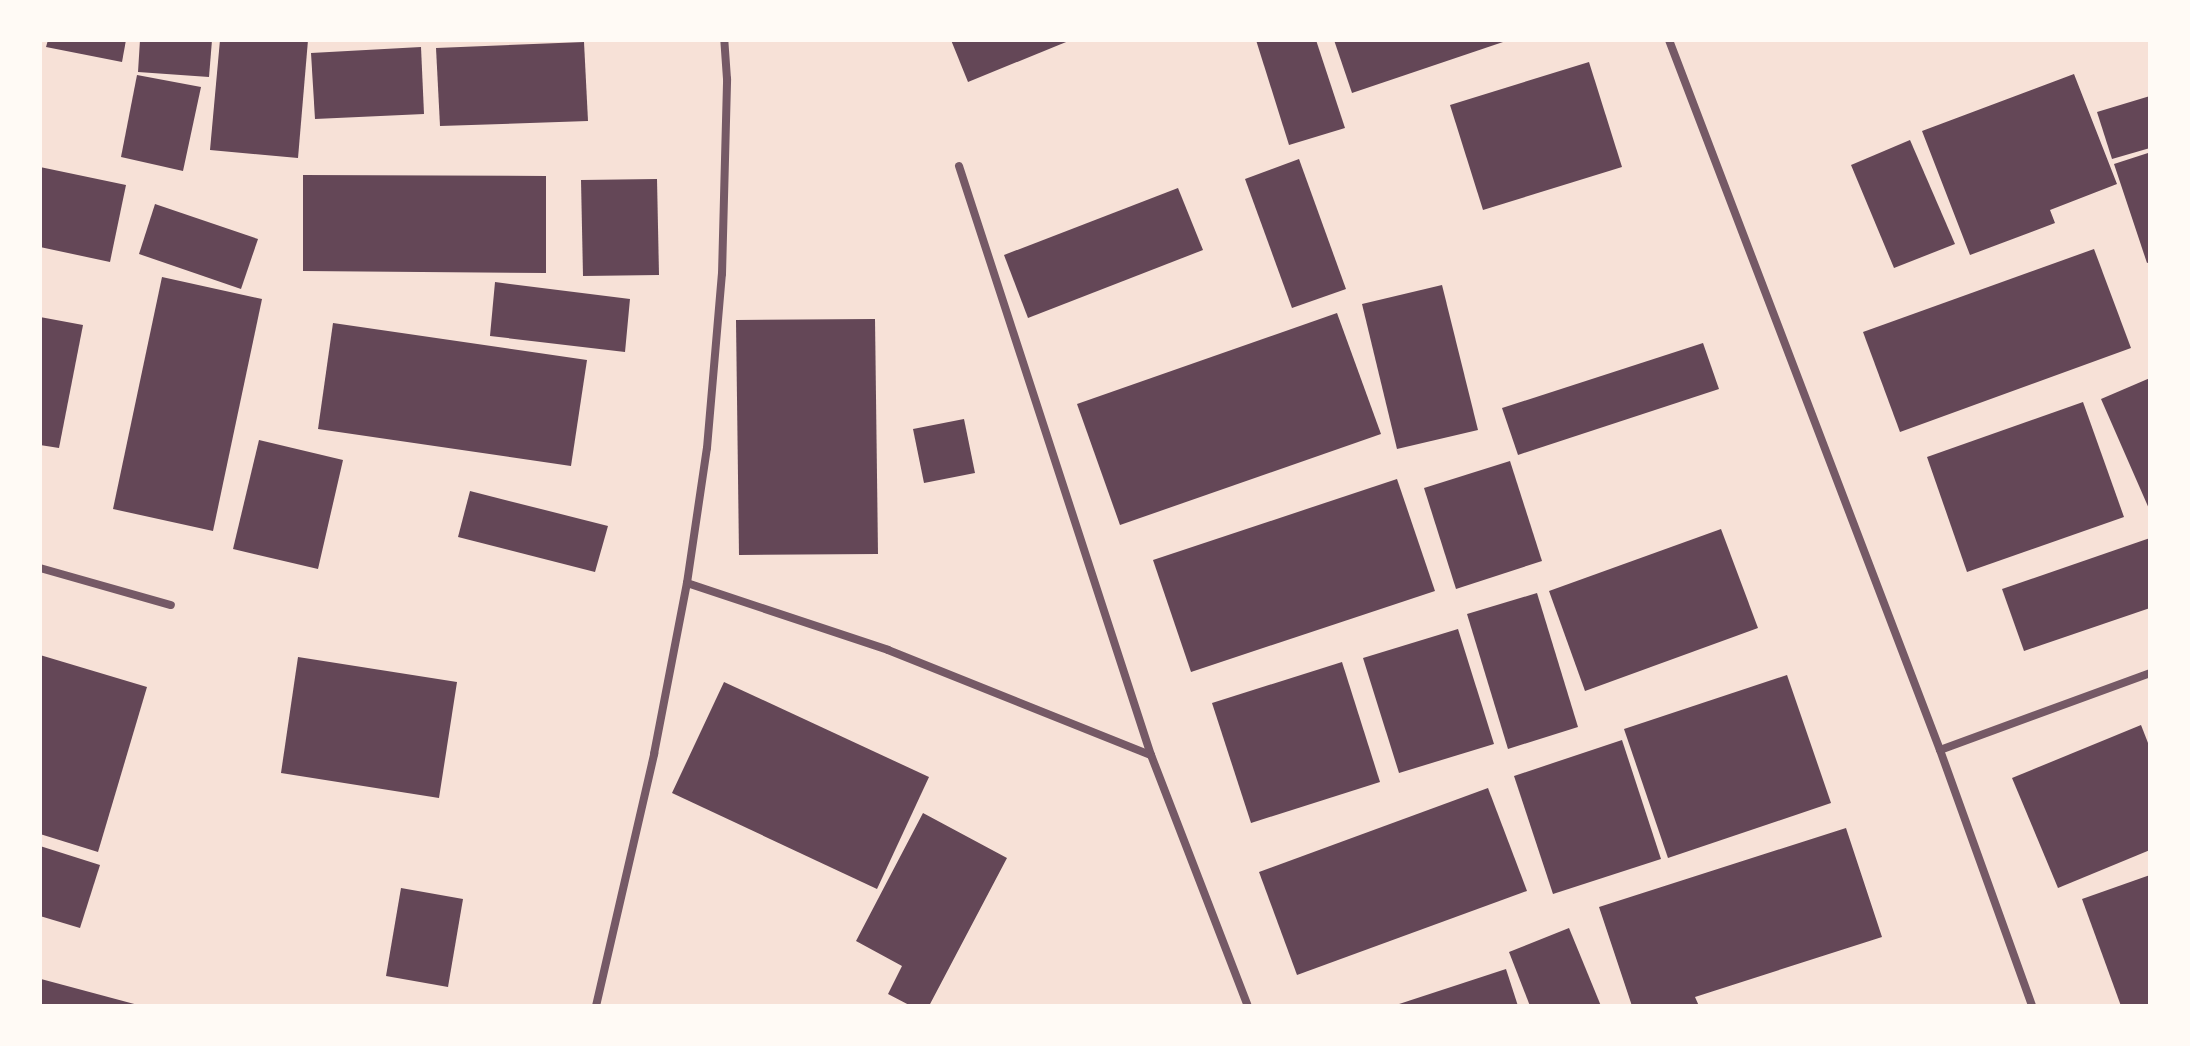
<!DOCTYPE html>
<style>
body{margin:0}
#map{position:relative;width:2190px;height:1046px;overflow:hidden;background:#f7e1d7;font-family:"Asap Condensed",sans-serif}
div>[style]{position:absolute}
[style*='--x']{left:calc(var(--x)*1px);top:calc(var(--y)*1px);width:calc(var(--w)*1px);rotate:calc(var(--a)*1deg)}
.building>*{inset:0;background:#644757}
.minor>*{height:8px;margin:-4px;padding:0 4px;transform-origin:4px;border-radius:4px;background:#755966}
span{translate:-50% -50%;white-space:nowrap;text-align:center;line-height:1.15;-webkit-text-stroke:8px #fffaf5;paint-order:stroke}
.frame{position:absolute;inset:0;border:42px solid #fffaf5;pointer-events:none}
</style>
<div id="map">
<div class="building">
<i style="clip-path:polygon(48px 40px,126px 40px,122px 62px,46px 47px)"></i>
<i style="clip-path:polygon(140px 40px,212px 40px,209px 77px,138px 72px)"></i>
<i style="clip-path:polygon(220px 40px,308px 40px,298px 158px,210px 150px)"></i>
<i style="clip-path:polygon(951px 40px,1071px 40px,968px 82px)"></i>
<i style="clip-path:polygon(1256px 40px,1316px 40px,1345px 128px,1289px 145px)"></i>
<i style="clip-path:polygon(1334px 40px,1506px 40px,1506px 41px,1352px 93px)"></i>
<i style="clip-path:polygon(584px 42px,588px 121px,440px 126px,436px 48px)"></i>
<i style="clip-path:polygon(421px 47px,424px 114px,315px 119px,311px 53px)"></i>
<i style="clip-path:polygon(1589px 62px,1622px 167px,1483px 210px,1450px 105px)"></i>
<i style="clip-path:polygon(2074px 74px,2117px 184px,2050px 210px,2055px 223px,1970px 255px,1922px 131px)"></i>
<i style="clip-path:polygon(137px 75px,201px 87px,183px 171px,121px 157px)"></i>
<i style="clip-path:polygon(2150px 96px,2150px 148px,2112px 159px,2097px 112px)"></i>
<i style="clip-path:polygon(1910px 140px,1955px 244px,1894px 268px,1851px 165px)"></i>
<i style="clip-path:polygon(2148px 153px,2150px 262px,2147px 263px,2114px 164px)"></i>
<i style="clip-path:polygon(1299px 159px,1346px 289px,1292px 308px,1245px 179px)"></i>
<i style="clip-path:polygon(40px 167px,126px 185px,110px 262px,40px 247px)"></i>
<i style="clip-path:polygon(303px 175px,546px 176px,546px 273px,303px 271px)"></i>
<i style="clip-path:polygon(657px 179px,659px 275px,583px 276px,581px 180px)"></i>
<i style="clip-path:polygon(1178px 188px,1203px 250px,1028px 318px,1004px 255px)"></i>
<i style="clip-path:polygon(155px 204px,258px 239px,241px 289px,139px 254px)"></i>
<i style="clip-path:polygon(2094px 249px,2131px 348px,1900px 432px,1863px 332px)"></i>
<i style="clip-path:polygon(162px 277px,262px 299px,213px 531px,113px 509px)"></i>
<i style="clip-path:polygon(495px 282px,630px 299px,625px 352px,490px 336px)"></i>
<i style="clip-path:polygon(1442px 285px,1478px 430px,1397px 449px,1362px 304px)"></i>
<i style="clip-path:polygon(1337px 313px,1381px 434px,1120px 525px,1077px 404px)"></i>
<i style="clip-path:polygon(40px 317px,83px 325px,59px 448px,40px 445px)"></i>
<i style="clip-path:polygon(875px 319px,878px 554px,739px 555px,736px 320px)"></i>
<i style="clip-path:polygon(333px 323px,587px 360px,571px 466px,318px 429px)"></i>
<i style="clip-path:polygon(1703px 343px,1719px 389px,1518px 455px,1502px 408px)"></i>
<i style="clip-path:polygon(2150px 378px,2150px 511px,2101px 399px)"></i>
<i style="clip-path:polygon(2083px 402px,2124px 517px,1967px 572px,1927px 457px)"></i>
<i style="clip-path:polygon(964px 419px,975px 473px,924px 483px,913px 429px)"></i>
<i style="clip-path:polygon(259px 440px,343px 460px,318px 569px,233px 549px)"></i>
<i style="clip-path:polygon(1510px 461px,1542px 561px,1456px 589px,1424px 488px)"></i>
<i style="clip-path:polygon(1397px 479px,1435px 591px,1191px 672px,1153px 560px)"></i>
<i style="clip-path:polygon(470px 491px,608px 526px,595px 572px,458px 537px)"></i>
<i style="clip-path:polygon(1721px 529px,1758px 628px,1585px 691px,1549px 591px)"></i>
<i style="clip-path:polygon(2150px 538px,2150px 608px,2024px 651px,2002px 589px)"></i>
<i style="clip-path:polygon(1537px 593px,1578px 727px,1508px 749px,1467px 614px)"></i>
<i style="clip-path:polygon(1458px 629px,1494px 744px,1399px 773px,1363px 658px)"></i>
<i style="clip-path:polygon(40px 655px,147px 687px,98px 852px,40px 834px)"></i>
<i style="clip-path:polygon(298px 657px,457px 682px,439px 798px,281px 773px)"></i>
<i style="clip-path:polygon(1342px 662px,1380px 782px,1251px 823px,1212px 703px)"></i>
<i style="clip-path:polygon(1787px 675px,1831px 803px,1668px 858px,1624px 729px)"></i>
<i style="clip-path:polygon(724px 682px,929px 777px,877px 889px,672px 793px)"></i>
<i style="clip-path:polygon(2141px 725px,2150px 748px,2150px 850px,2058px 888px,2012px 778px)"></i>
<i style="clip-path:polygon(1622px 740px,1661px 859px,1553px 894px,1514px 776px)"></i>
<i style="clip-path:polygon(1488px 788px,1527px 891px,1297px 975px,1259px 872px)"></i>
<i style="clip-path:polygon(923px 813px,1007px 858px,929px 1006px,911px 1006px,888px 994px,902px 966px,856px 941px)"></i>
<i style="clip-path:polygon(1846px 828px,1882px 937px,1695px 997px,1699px 1006px,1632px 1006px,1599px 907px)"></i>
<i style="clip-path:polygon(40px 846px,100px 865px,80px 928px,40px 916px)"></i>
<i style="clip-path:polygon(2150px 875px,2150px 1006px,2121px 1006px,2082px 899px)"></i>
<i style="clip-path:polygon(401px 888px,463px 899px,448px 987px,386px 976px)"></i>
<i style="clip-path:polygon(1569px 928px,1601px 1006px,1530px 1006px,1509px 952px)"></i>
<i style="clip-path:polygon(1506px 969px,1518px 1006px,1396px 1006px,1396px 1005px)"></i>
<i style="clip-path:polygon(41px 979px,138px 1005px,138px 1006px,40px 1006px)"></i>
</div>
<div class="minor">
<i style="--x:1669;--y:40;--w:760;--a:69.11"></i>
<i style="--x:1940;--y:750;--w:272;--a:70.2"></i>
<i style="--x:959;--y:166;--w:620;--a:71.95"></i>
<i style="--x:1151;--y:755;--w:269;--a:68.9"></i>
<i style="--x:40;--y:568;--w:136;--a:15.8"></i>
<i style="--x:687;--y:583;--w:212;--a:18.4"></i>
<i style="--x:888;--y:650;--w:283;--a:21.8"></i>
<i style="--x:1940;--y:750;--w:224;--a:-20.1"></i>
<i style="--x:596;--y:1006;--w:259;--a:-77"></i>
<i style="--x:654;--y:754;--w:174;--a:-79.1"></i>
<i style="--x:687;--y:583;--w:136;--a:-81.6"></i>
<i style="--x:707;--y:448;--w:175;--a:-85.1"></i>
<i style="--x:722;--y:274;--w:195;--a:-88.5"></i>
<i style="--x:727;--y:79;--w:39;--a:-94"></i>
</div>
<div class="frame"></div>
</div>
